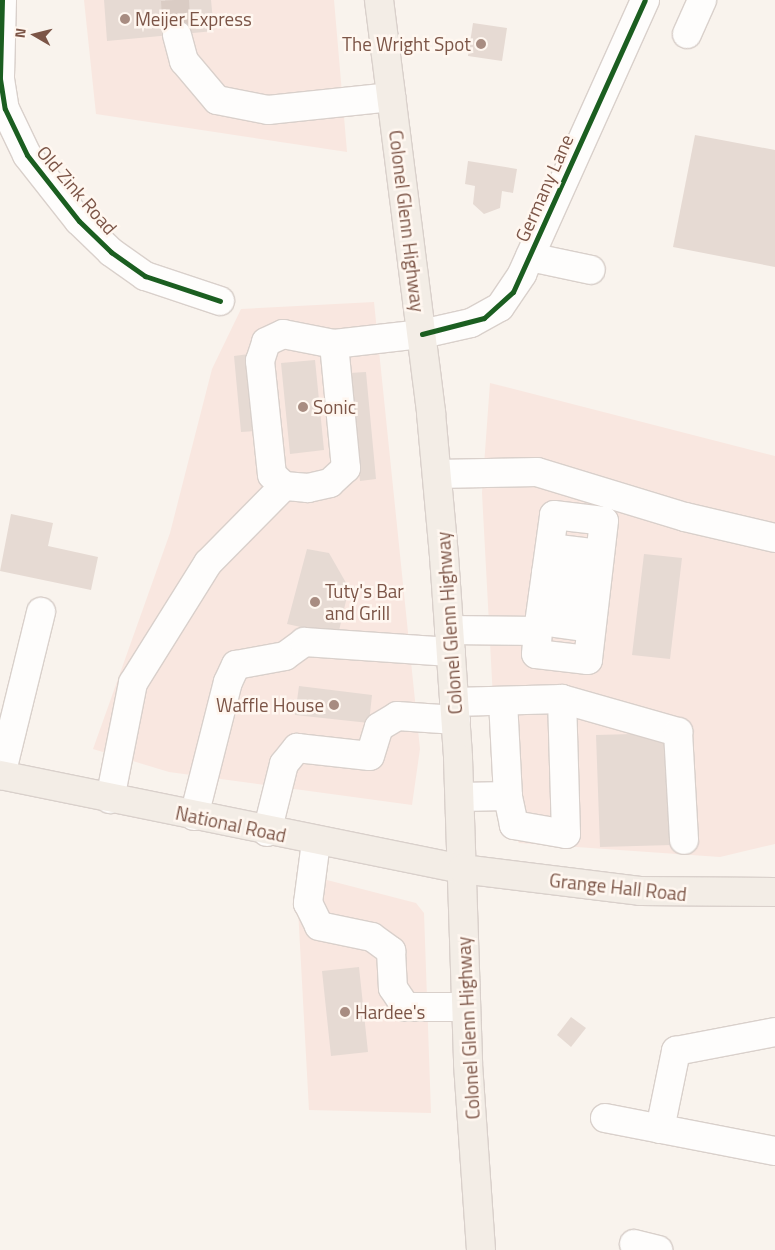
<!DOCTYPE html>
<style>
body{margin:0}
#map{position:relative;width:775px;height:1250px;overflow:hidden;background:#f9f3ed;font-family:"Titillium Web",sans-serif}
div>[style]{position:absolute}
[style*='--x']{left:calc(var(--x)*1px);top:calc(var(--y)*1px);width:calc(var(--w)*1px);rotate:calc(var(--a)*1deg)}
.commercial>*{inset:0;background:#f9e7e0}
.building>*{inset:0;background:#e6dad3}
.minor-tunnel>*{height:28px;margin-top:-14px;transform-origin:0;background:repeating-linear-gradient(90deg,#daccc4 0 28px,transparent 0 42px)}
.roads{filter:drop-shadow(1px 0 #d9d0cb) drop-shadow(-1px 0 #d9d0cb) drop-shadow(0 1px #d9d0cb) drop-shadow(0 -1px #d9d0cb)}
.minor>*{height:28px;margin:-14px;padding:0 14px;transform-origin:14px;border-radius:14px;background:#fefdfc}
.major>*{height:28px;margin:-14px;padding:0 14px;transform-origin:14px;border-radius:14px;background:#f3ede6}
.cycleway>*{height:5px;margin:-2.5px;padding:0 2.5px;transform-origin:2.5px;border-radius:2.5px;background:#1b5e20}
.dots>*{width:14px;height:14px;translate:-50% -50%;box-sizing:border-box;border:2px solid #fff7f0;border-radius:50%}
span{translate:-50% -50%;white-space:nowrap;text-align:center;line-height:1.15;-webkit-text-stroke:5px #fff7f0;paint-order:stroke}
.poi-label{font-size:19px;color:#7c5547}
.left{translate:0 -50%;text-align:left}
.right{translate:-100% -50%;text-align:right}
.street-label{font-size:19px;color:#7c5547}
.north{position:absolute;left:10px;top:10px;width:50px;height:50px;-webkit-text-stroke:4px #fff7f0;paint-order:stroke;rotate:278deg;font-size:14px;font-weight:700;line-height:20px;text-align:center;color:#7c5547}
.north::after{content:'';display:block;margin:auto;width:18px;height:22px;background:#7c5547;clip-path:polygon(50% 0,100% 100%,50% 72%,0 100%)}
</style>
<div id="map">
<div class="commercial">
<i style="clip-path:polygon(84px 0,334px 0,347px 152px,96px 114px)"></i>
<i style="clip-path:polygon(374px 302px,420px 749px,412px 805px,169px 772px,93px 749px,170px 533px,212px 369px,241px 309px)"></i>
<i style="clip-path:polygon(490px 383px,775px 456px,775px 844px,720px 857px,519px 843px,499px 810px,482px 493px)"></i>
<i style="clip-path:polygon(296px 872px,416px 903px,424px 913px,431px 1113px,309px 1110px)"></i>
</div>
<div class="building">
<i style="clip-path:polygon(104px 0,211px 0,214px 31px,107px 41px)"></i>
<i style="clip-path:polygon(473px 23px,507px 28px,502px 61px,468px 56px)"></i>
<i style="clip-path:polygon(695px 135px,775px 150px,775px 267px,673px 247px)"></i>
<i style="clip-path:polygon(468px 161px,517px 169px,513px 193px,502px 191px,500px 208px,484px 214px,473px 204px,475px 186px,465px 184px)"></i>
<i style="clip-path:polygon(249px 354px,256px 431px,241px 432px,234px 356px)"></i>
<i style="clip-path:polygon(315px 360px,324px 450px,290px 454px,281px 363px)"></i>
<i style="clip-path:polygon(366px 372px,376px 479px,360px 481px,349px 373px)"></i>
<i style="clip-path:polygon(11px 514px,53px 523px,48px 546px,98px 557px,91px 590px,0 571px)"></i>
<i style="clip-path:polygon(307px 549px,329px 553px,349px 588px,338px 635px,287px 624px)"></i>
<i style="clip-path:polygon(644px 554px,682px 558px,670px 659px,632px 655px)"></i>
<i style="clip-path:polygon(299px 686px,372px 695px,369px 723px,295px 715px)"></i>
<i style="clip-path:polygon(668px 733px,672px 845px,600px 847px,596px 735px)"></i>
<i style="clip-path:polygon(359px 967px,368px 1052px,331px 1056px,322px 971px)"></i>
<i style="clip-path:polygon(571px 1017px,586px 1028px,571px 1047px,557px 1035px)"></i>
</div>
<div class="minor-tunnel">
<i style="--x:175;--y:0;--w:35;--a:87"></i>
</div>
<div class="roads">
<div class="minor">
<i style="--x:2;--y:0;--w:79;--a:91.5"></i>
<i style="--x:0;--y:79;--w:30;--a:81"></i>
<i style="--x:5;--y:109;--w:51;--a:64.4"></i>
<i style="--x:27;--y:155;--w:84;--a:51.8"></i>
<i style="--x:79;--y:221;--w:45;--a:44.1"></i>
<i style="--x:111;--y:252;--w:42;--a:35.2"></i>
<i style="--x:145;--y:276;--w:79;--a:18.4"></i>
<i style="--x:687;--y:34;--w:37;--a:-66"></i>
<i style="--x:177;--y:35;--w:27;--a:75"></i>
<i style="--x:184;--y:61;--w:51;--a:49.8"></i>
<i style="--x:217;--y:100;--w:52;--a:11.1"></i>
<i style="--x:268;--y:110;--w:124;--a:-6"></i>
<i style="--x:530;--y:257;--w:62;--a:12"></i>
<i style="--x:334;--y:344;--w:125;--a:84.5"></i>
<i style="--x:346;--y:468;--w:22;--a:137"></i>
<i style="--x:330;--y:483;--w:23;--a:167"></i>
<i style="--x:308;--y:488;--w:24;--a:-175"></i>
<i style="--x:284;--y:486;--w:16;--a:-137"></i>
<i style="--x:272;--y:475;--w:115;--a:-96"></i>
<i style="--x:260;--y:361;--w:20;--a:-72"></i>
<i style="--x:266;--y:342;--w:19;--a:-25"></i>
<i style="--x:283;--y:334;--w:52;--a:11.1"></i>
<i style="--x:334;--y:344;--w:89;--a:-6.5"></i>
<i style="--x:422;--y:334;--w:50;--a:-12.7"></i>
<i style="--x:471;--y:323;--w:33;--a:-29"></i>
<i style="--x:500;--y:307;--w:40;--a:-56"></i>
<i style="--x:522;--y:274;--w:300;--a:-65.8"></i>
<i style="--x:437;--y:474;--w:100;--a:-1.1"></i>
<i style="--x:537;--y:472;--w:155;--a:16.9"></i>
<i style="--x:685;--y:517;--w:92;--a:13.1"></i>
<i style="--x:550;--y:548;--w:50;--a:6.8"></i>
<i style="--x:546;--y:573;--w:51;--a:6.7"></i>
<i style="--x:543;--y:596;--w:51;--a:5.6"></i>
<i style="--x:540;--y:621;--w:51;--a:7.8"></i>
<i style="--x:449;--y:630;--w:89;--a:0.6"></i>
<i style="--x:538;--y:631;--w:117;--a:-82.1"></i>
<i style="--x:554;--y:515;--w:50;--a:6.8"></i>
<i style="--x:604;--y:521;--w:140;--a:96.6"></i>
<i style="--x:588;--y:660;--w:52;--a:-173.4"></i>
<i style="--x:536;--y:654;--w:23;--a:-85"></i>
<i style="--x:562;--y:699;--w:121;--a:15.9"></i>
<i style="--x:678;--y:732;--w:108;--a:86.8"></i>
<i style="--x:503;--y:701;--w:95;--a:87"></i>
<i style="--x:454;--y:702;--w:108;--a:-1.6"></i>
<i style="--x:562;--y:699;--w:135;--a:88.3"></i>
<i style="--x:566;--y:834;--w:53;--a:-170.2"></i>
<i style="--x:514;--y:825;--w:30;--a:-102"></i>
<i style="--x:508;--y:796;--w:48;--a:178.8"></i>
<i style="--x:1;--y:775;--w:168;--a:-76.2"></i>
<i style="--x:110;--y:799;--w:118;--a:-78.8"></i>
<i style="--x:133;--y:683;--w:142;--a:-58"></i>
<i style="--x:208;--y:563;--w:108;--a:-45.4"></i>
<i style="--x:194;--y:816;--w:138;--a:-75.8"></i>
<i style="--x:228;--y:682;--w:19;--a:-65"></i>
<i style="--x:236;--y:665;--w:50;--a:-10.4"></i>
<i style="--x:285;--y:656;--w:24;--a:-36"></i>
<i style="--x:304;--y:642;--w:147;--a:3.9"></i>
<i style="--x:267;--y:832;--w:70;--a:-76"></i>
<i style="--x:284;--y:764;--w:21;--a:-51"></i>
<i style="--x:297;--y:748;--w:73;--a:6.3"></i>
<i style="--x:370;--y:756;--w:30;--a:-73"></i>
<i style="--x:379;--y:727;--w:21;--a:-31"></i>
<i style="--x:397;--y:716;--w:59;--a:3.9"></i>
<i style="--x:316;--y:842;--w:62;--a:97.5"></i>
<i style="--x:308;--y:903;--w:25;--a:64"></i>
<i style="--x:319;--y:926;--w:54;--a:11.7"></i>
<i style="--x:372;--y:937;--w:24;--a:36"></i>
<i style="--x:391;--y:951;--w:37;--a:87"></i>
<i style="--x:393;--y:988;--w:23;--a:56"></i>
<i style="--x:406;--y:1007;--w:60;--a:0"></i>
<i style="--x:605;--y:1118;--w:173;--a:11"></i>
<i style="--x:660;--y:1129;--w:80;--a:-78.4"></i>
<i style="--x:676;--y:1051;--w:101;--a:-10.9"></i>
<i style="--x:634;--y:1244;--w:25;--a:14"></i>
</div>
<div class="major">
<i style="--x:379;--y:0;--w:416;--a:82.8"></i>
<i style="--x:431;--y:413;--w:144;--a:84.8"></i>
<i style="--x:444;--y:556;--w:202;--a:86"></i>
<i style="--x:458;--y:758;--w:306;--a:88.1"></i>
<i style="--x:468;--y:1064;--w:186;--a:86"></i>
<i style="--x:0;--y:775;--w:471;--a:11.5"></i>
<i style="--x:462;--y:869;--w:179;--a:7"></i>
<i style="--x:640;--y:891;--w:135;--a:0.4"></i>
</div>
</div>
<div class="cycleway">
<i style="--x:2;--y:0;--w:79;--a:91.5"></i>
<i style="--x:0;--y:79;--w:30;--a:81"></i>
<i style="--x:5;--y:109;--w:51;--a:64.4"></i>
<i style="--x:27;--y:155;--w:84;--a:51.8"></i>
<i style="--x:79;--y:221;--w:45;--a:44.1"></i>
<i style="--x:111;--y:252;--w:42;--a:35.2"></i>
<i style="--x:145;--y:276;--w:79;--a:18.4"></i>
<i style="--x:422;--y:334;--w:64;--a:-14.5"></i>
<i style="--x:484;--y:318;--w:39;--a:-42"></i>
<i style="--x:513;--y:292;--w:320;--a:-65.7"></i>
</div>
<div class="dots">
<i style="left:125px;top:19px;background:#a88c81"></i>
<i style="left:481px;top:44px;background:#a88c81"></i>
<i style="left:303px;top:407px;background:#a88c81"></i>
<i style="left:315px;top:602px;background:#a88c81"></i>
<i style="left:334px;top:705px;background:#a88c81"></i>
<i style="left:345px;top:1012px;background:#a88c81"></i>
</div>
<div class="poi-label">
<span class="left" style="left:135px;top:19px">Meijer Express</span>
<span class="right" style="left:471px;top:44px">The Wright Spot</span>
<span class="left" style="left:313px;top:407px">Sonic</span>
<span class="left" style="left:325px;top:602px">Tuty's Bar<br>and Grill</span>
<span class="right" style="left:324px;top:705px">Waffle House</span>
<span class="left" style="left:355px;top:1012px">Hardee's</span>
</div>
<div class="street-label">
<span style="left:544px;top:188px;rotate:-66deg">Germany Lane</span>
<span style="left:77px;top:190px;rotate:49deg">Old Zink Road</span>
<span style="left:407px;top:221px;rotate:83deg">Colonel Glenn Highway</span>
<span style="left:449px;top:623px;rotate:-94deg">Colonel Glenn Highway</span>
<span style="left:231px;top:824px;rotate:12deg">National Road</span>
<span style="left:618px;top:887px;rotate:6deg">Grange Hall Road</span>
<span style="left:468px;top:1028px;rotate:-93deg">Colonel Glenn Highway</span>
</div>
<div class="north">N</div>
</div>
